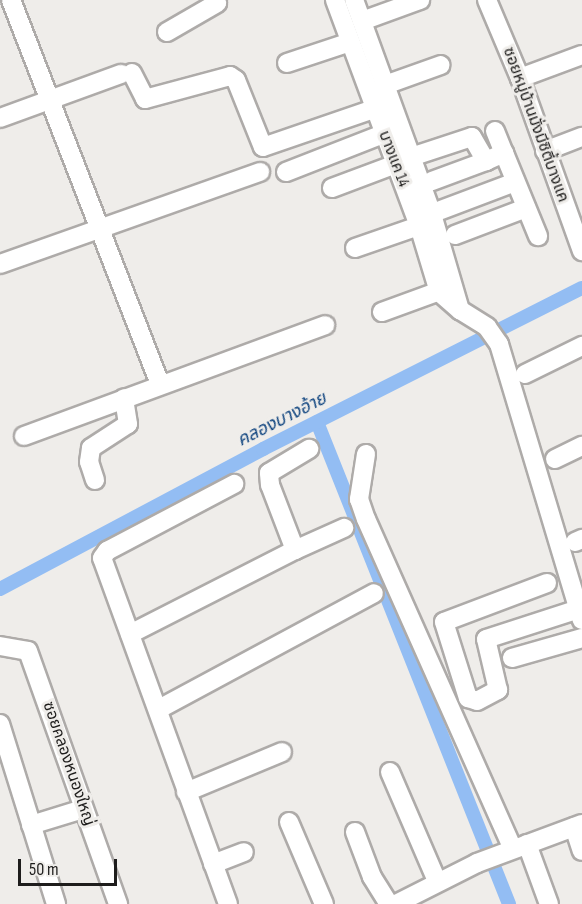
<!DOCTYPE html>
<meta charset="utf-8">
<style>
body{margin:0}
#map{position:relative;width:582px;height:904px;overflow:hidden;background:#efedea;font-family:"Sofia Sans Condensed","Noto Sans Thai",sans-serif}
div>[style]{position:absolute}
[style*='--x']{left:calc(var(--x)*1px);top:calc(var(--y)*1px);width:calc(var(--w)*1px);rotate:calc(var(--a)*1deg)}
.canal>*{height:14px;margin:-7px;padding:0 7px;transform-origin:7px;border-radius:7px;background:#93bdf3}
.roads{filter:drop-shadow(2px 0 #aeaba9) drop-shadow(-2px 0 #aeaba9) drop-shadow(0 2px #aeaba9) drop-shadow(0 -2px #aeaba9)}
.minor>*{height:18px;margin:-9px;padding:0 9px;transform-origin:9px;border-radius:9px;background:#fff}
span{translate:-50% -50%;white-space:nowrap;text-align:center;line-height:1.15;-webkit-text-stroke:6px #efedea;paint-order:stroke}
.street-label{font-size:16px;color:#1e1d1c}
.water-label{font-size:18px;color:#0f447f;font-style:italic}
.scale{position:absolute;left:18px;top:859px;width:99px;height:27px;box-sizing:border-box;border:3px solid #1e1d1c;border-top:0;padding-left:8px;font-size:18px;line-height:21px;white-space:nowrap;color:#1e1d1c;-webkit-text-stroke:4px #efedea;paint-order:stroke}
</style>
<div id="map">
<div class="canal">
<i style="--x:317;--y:422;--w:519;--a:68.28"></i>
<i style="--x:0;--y:589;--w:298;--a:-28"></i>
<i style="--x:263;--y:449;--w:357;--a:-26.8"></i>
</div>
<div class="roads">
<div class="minor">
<i style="--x:11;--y:0;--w:413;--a:68.8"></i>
<i style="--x:335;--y:0;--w:241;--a:69.6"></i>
<i style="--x:419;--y:226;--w:69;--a:73.1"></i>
<i style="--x:439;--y:292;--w:28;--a:41"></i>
<i style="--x:460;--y:310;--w:100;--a:-106.3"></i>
<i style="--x:432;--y:214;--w:228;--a:-110"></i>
<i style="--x:487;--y:0;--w:85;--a:67.1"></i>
<i style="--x:520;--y:78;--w:184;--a:70.3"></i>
<i style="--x:362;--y:21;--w:62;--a:-19.9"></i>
<i style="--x:167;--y:32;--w:58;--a:-30.1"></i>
<i style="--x:287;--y:63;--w:66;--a:-18.4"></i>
<i style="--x:132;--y:73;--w:29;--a:63"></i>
<i style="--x:145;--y:99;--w:88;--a:-15.1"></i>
<i style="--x:230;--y:76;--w:7;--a:34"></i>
<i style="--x:236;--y:80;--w:72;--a:68.1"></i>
<i style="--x:263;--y:147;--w:117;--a:-18.9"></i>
<i style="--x:520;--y:78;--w:66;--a:-20.4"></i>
<i style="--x:385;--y:85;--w:59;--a:-19.7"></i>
<i style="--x:0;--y:118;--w:129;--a:-20"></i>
<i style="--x:495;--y:131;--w:24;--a:68"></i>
<i style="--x:545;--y:151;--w:40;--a:-21"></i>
<i style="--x:411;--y:157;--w:64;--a:-18.2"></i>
<i style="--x:472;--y:137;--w:28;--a:60"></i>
<i style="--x:486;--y:161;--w:20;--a:-24"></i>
<i style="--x:504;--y:153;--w:90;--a:67.7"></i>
<i style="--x:286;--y:172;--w:115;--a:-21.4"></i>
<i style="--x:432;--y:181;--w:58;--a:-20.3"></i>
<i style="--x:332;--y:188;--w:68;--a:-20.6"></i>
<i style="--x:441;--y:210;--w:79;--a:-20.7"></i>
<i style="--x:455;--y:235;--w:76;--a:-20.8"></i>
<i style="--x:355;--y:248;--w:68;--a:-19"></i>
<i style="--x:0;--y:264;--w:276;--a:-19.5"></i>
<i style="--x:460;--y:310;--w:32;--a:32"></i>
<i style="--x:487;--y:327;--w:21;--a:55"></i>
<i style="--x:499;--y:344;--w:288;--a:73.3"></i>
<i style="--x:382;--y:312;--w:70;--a:-20"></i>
<i style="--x:525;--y:374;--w:64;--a:-26.2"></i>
<i style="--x:24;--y:436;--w:321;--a:-20.2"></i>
<i style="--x:366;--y:454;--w:46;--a:98.8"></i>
<i style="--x:359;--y:499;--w:21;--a:71"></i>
<i style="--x:366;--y:519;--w:361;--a:66"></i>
<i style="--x:555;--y:459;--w:30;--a:-26"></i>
<i style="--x:95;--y:480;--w:19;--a:-108"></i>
<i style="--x:89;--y:462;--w:14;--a:-82"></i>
<i style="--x:91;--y:448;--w:44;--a:-33"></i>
<i style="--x:128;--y:424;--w:26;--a:-99"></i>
<i style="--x:575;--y:542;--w:8;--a:-23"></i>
<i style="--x:295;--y:550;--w:54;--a:-24.2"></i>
<i style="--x:547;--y:583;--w:110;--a:159.3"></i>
<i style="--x:444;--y:622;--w:80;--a:72.5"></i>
<i style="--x:468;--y:698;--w:9;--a:18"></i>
<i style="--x:477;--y:701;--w:24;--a:-28"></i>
<i style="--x:498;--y:690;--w:52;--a:-103.2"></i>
<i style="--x:486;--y:639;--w:98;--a:-17.9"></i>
<i style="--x:130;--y:634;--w:185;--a:-27"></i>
<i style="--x:295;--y:550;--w:70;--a:-111"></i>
<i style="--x:270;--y:485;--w:12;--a:-95"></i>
<i style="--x:269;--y:473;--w:47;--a:-31"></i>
<i style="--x:0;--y:646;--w:28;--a:10"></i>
<i style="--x:28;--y:651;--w:269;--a:70.4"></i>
<i style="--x:512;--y:658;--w:73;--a:-15.9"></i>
<i style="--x:159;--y:709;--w:244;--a:-28.3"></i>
<i style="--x:0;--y:724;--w:189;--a:72.7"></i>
<i style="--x:390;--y:772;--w:119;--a:66.7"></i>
<i style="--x:186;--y:792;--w:104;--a:-22.6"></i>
<i style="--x:289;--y:822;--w:89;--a:66.9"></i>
<i style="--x:31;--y:825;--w:54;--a:-17.1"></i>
<i style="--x:574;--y:827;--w:25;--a:72"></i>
<i style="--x:355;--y:832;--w:48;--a:69.3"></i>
<i style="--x:372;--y:877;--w:32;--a:58"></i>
<i style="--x:527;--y:844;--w:64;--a:69.9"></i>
<i style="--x:213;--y:864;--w:33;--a:-21"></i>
<i style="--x:228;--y:904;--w:368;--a:-110"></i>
<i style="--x:102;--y:558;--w:9;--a:-54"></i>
<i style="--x:107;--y:551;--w:144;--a:-27.8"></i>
<i style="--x:396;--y:904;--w:91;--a:-26.8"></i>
<i style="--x:477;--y:863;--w:112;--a:-20.4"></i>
</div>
</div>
<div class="street-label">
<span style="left:535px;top:125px;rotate:70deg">ซอยหมู่บ้านมั่งมีซิตี้บางแค</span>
<span style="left:393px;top:159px;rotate:69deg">บางแค 14</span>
<span style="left:68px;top:764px;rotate:71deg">ซอยคลองหนองใหญ่</span>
</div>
<div class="water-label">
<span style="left:282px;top:420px;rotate:-27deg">คลองบางอ้าย</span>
</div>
<div class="scale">50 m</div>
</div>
